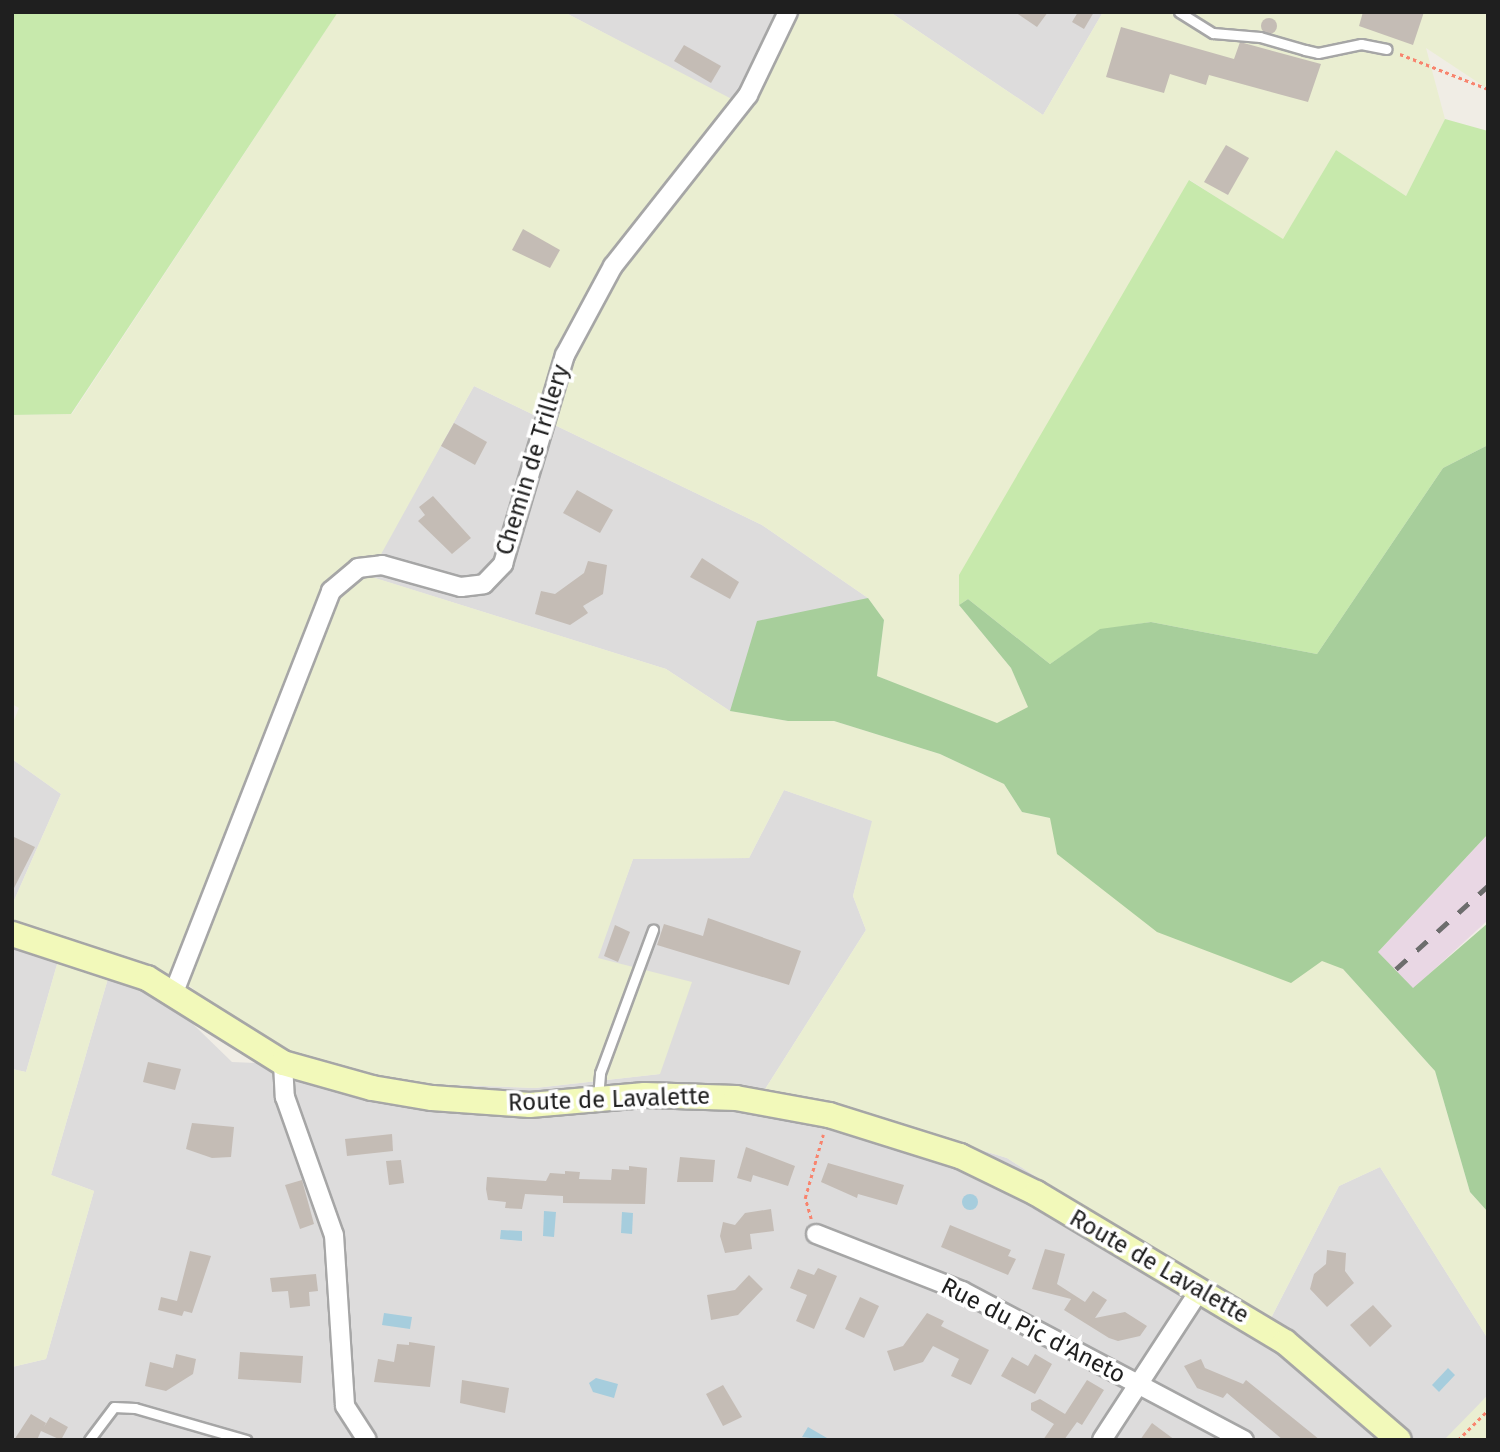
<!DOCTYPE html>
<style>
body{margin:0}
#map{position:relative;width:1500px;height:1452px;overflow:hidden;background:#f0ede5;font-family:"Fira Sans",sans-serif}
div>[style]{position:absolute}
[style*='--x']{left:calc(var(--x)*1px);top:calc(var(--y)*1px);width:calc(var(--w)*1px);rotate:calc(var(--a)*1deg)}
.residential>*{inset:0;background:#dddcdc}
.industrial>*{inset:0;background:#e9d7e4}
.farmland>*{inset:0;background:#eaeed1}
.grass>*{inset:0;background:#c7e9ac}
.forest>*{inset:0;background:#a7ce9b}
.water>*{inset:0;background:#a6cddd}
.round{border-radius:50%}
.building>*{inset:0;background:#c4bcb5}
.path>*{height:2.5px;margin-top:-1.25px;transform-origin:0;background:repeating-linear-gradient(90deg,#f8846e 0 3.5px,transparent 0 7px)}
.roads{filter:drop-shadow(2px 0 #a6a6a6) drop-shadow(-2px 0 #a6a6a6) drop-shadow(0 2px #a6a6a6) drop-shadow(0 -2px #a6a6a6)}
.lane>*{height:9px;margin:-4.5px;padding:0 4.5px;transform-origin:4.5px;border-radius:4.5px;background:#fff}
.street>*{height:18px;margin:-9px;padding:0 9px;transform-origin:9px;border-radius:9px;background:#fff}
.secondary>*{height:24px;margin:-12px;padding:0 12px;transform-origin:12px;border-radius:12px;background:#f2f9ba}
.rail>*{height:5px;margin-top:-2.5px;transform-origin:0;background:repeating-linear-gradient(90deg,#6d6d6d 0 14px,transparent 0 28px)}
span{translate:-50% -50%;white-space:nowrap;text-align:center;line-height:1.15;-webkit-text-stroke:7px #fff;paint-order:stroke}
.street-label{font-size:24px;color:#1f1f1f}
.frame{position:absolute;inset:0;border:14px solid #1f1f1f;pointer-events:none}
</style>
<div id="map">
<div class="residential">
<i style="clip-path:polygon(564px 12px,801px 12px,751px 110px)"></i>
<i style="clip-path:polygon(890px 12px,1103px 12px,1043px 115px)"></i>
<i style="clip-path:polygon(474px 386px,762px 525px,868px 598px,730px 711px,666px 669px,368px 576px)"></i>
<i style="clip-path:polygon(12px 759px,61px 794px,12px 905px)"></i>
<i style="clip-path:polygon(784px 790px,873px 821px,853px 896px,866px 930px,762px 1094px,873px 1117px,1007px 1158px,1132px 1239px,1271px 1318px,1339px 1186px,1380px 1167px,1488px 1339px,1488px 1395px,1446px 1440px,12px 1440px,12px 1367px,46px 1359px,94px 1191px,51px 1175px,109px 975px,160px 992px,232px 1062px,309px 1065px,403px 1083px,535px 1088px,660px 1074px,597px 958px,633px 859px,749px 858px)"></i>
<i style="clip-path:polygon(12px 927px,58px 961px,26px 1072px,12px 1069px)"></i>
</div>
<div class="industrial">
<i style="clip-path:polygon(1488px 834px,1488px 920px,1413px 989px,1378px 952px)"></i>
</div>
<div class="farmland">
<i style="clip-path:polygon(338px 12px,564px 12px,751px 109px,801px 12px,890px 12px,1043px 115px,1103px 12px,1488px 12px,1488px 89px,1426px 48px,1445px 119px,1406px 196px,1336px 150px,1283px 240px,1190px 180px,959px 605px,1011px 668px,1029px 708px,997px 724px,877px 676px,884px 620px,868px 598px,762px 525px,474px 386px,369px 576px,666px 669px,730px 711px,788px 721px,834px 721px,940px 754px,1004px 784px,1022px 812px,1050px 818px,1343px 969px,1435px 1071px,1470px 1192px,1488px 1212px,1488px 1339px,1380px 1167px,1339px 1186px,1271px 1318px,1132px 1239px,1007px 1158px,873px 1117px,762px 1094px,866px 930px,853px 896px,872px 821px,784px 790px,749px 858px,633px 859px,598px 958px,692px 982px,660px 1074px,535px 1088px,403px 1083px,309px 1065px,242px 1032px,191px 987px,12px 927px,12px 905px,61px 794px,12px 759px,12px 725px,19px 708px,12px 704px,12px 415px,72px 414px)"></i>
<i style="clip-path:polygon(58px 961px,109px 975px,51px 1175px,94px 1191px,46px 1359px,12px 1367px,12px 1069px,26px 1072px)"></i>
<i style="clip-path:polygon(1488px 1395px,1488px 1440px,1444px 1440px)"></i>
</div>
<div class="grass">
<i style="clip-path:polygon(12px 12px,338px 12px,71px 414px,12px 415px)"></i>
<i style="clip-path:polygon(1445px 119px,1488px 131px,1488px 445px,1443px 468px,1317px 654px,1151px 622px,1100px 630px,1050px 664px,968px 599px,959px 605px,959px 575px,1189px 180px,1283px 239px,1336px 150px,1406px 196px)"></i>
</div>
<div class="forest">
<i style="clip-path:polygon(1488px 445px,1488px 834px,1378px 952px,1413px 988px,1488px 923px,1488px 1212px,1470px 1192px,1435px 1071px,1343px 969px,1322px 961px,1291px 983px,1157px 932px,1057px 854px,1050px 818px,1022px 812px,1004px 784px,940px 754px,834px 721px,788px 721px,730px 711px,757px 621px,868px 598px,884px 620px,877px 676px,997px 723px,1028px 707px,1011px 668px,959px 605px,968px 599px,1050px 664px,1100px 629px,1151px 622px,1317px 654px,1443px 468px)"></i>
</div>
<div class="water">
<i class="round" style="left:962px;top:1194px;width:16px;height:16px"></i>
<i style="clip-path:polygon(544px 1211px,556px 1212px,554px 1237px,543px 1236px)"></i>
<i style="clip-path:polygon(622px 1212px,633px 1213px,632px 1234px,621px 1233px)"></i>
<i style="clip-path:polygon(501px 1230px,522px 1231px,522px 1241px,500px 1239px)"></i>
<i style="clip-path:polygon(384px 1313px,412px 1317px,410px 1329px,382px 1325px)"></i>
<i style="clip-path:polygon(1448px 1368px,1455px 1375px,1439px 1392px,1432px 1385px)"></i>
<i style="clip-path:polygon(596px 1378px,618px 1384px,614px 1398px,593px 1392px,589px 1383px)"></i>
<i style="clip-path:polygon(808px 1427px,827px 1438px,826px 1440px,802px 1437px)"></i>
</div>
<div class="building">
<i style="clip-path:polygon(1015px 12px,1048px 12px,1037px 27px)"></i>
<i style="clip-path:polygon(1078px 12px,1094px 12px,1084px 29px,1072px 22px)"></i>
<i style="clip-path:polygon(1363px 12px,1424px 12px,1413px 45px,1359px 26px)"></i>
<i class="round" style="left:1261px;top:18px;width:16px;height:16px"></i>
<i style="clip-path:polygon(1121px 27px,1234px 59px,1240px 42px,1321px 64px,1308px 102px,1209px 75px,1206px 85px,1170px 74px,1164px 93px,1106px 77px)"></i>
<i style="clip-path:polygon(684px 45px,721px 66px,711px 83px,674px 61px)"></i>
<i style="clip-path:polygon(1226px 145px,1249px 158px,1228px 195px,1204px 182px)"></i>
<i style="clip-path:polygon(523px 229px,560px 250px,550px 268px,512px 250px)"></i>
<i style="clip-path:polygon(454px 423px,487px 442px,475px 465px,441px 446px)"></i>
<i style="clip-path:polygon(577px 490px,613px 510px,600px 533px,563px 513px)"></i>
<i style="clip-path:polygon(433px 496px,471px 538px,452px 554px,418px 521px,425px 515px,419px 507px)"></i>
<i style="clip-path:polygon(702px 558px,739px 582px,730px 599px,690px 577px)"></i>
<i style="clip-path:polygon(588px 561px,607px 565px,603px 594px,583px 606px,588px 613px,570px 625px,535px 614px,541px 591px,555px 594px,584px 573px)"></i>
<i style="clip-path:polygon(12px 836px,35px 847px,12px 892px)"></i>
<i style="clip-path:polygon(708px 918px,801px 951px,789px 985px,657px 945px,664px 924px,703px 936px)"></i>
<i style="clip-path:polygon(615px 925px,630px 932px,618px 962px,604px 956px)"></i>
<i style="clip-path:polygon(148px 1062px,181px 1069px,175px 1090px,143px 1082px)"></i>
<i style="clip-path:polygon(192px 1123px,234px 1127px,231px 1157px,212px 1158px,186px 1149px)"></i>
<i style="clip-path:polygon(392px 1134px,393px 1151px,347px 1156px,345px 1139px)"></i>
<i style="clip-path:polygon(746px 1147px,795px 1166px,788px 1186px,753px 1175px,751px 1182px,737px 1178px)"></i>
<i style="clip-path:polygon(680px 1157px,715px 1160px,713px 1182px,677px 1182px)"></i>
<i style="clip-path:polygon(401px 1160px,404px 1183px,389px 1185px,386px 1161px)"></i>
<i style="clip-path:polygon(828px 1163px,904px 1185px,897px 1205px,858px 1194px,857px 1198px,821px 1182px)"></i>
<i style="clip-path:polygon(629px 1166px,647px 1168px,645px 1204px,563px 1203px,563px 1196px,525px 1194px,522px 1209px,505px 1208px,506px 1202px,488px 1200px,486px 1189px,487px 1177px,546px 1181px,550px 1173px,565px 1174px,565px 1171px,580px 1172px,579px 1179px,611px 1180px,612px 1169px,629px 1170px)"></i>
<i style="clip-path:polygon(302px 1180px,314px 1224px,300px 1229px,285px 1185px)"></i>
<i style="clip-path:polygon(771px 1209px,774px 1231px,750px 1234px,752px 1249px,725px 1253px,720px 1236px,723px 1222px,735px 1225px,745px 1213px)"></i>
<i style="clip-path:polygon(950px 1225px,1011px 1250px,1008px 1256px,1016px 1259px,1008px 1275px,941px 1247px)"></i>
<i style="clip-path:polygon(1045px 1249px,1065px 1254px,1057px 1284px,1085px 1302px,1093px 1291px,1107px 1300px,1095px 1318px,1125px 1312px,1147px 1326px,1140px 1336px,1118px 1341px,1109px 1338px,1064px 1310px,1071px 1299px,1032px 1289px)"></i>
<i style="clip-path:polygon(1327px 1250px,1346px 1253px,1345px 1271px,1354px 1283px,1327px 1307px,1310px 1289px,1314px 1274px,1326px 1264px)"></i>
<i style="clip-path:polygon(190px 1251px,211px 1256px,192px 1313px,184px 1311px,182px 1316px,158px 1310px,161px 1297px,177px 1301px)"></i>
<i style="clip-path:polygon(818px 1268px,837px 1276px,814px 1329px,796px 1321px,807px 1295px,790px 1288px,798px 1269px,814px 1275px)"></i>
<i style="clip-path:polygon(316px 1274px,318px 1291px,309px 1292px,310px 1306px,290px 1308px,288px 1291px,272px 1292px,270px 1278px)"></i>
<i style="clip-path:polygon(749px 1275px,763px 1289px,738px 1315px,711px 1320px,707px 1295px,735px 1290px)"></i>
<i style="clip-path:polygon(860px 1297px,879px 1306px,864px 1338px,845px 1329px)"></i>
<i style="clip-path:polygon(1373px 1305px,1392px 1326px,1370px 1347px,1350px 1325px)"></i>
<i style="clip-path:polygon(927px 1313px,944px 1321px,941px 1326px,989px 1350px,971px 1385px,951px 1376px,959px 1359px,933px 1346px,923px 1362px,894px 1371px,887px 1351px,903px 1346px)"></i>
<i style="clip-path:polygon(409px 1342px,435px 1346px,430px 1387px,374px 1382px,378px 1359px,394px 1362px,397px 1344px,409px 1345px)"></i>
<i style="clip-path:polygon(240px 1352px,303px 1356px,301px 1383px,238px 1379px)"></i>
<i style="clip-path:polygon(176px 1354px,196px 1359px,193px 1374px,166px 1391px,145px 1386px,150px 1362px,173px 1368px)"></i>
<i style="clip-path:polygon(1035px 1354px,1052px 1364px,1035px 1394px,1001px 1376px,1012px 1357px,1028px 1366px)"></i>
<i style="clip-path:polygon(1201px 1359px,1205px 1368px,1243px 1384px,1246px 1380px,1320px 1440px,1283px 1440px,1227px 1393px,1223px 1398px,1197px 1388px,1184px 1366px)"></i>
<i style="clip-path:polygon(462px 1380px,509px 1388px,505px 1413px,460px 1403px)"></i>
<i style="clip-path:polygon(1087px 1380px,1104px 1390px,1082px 1425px,1077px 1422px,1064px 1440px,1043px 1440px,1054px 1424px,1031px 1410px,1031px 1403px,1040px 1399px,1065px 1414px)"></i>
<i style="clip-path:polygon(723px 1385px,742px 1417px,723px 1426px,706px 1394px)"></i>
<i style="clip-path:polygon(31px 1414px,46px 1423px,44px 1427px,50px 1417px,68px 1427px,61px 1440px,41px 1431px,37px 1440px,14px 1440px)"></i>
<i style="clip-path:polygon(1152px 1423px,1175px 1440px,1140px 1440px)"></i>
</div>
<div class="path">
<i style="--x:1400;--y:54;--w:95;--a:21.7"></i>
<i style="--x:811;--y:1219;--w:22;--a:-106"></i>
<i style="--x:805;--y:1198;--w:66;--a:-74.1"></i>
<i style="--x:1458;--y:1440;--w:42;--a:-45"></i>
</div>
<div class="roads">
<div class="lane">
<i style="--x:1179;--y:12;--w:40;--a:32"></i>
<i style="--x:1213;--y:33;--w:47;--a:4.9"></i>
<i style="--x:1260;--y:37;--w:47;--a:16.1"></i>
<i style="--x:1305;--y:50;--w:13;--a:13"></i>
<i style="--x:1318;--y:53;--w:44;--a:-11.8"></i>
<i style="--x:1361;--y:44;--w:26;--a:11"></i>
<i style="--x:598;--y:1097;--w:24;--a:-85"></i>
<i style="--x:600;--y:1073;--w:153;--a:-69.7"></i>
<i style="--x:89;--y:1440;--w:41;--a:-52.9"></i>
<i style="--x:114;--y:1407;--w:21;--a:3"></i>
<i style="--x:135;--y:1408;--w:116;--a:16.1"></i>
</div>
<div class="street">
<i style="--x:174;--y:992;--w:431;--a:-68.6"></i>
<i style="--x:331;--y:591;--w:35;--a:-40"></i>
<i style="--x:358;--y:568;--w:24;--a:-7"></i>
<i style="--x:382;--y:565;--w:82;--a:15.6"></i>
<i style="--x:461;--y:587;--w:23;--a:-7"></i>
<i style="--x:484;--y:584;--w:28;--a:-46"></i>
<i style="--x:503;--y:564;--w:218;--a:-73.5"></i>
<i style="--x:565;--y:355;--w:101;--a:-61.7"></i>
<i style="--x:613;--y:266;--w:218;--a:-51.7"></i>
<i style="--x:748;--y:95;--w:92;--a:-64.3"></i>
<i style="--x:283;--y:1063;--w:34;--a:87"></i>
<i style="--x:285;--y:1097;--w:146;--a:70.5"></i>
<i style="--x:334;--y:1235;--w:171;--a:86.3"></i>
<i style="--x:345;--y:1406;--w:40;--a:57.1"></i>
<i style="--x:816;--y:1234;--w:157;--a:21.3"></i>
<i style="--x:962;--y:1291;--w:319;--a:27.9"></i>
<i style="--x:1102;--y:1440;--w:178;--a:-56.9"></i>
</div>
<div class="secondary">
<i style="--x:12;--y:934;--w:142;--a:18.1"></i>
<i style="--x:147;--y:978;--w:160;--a:32"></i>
<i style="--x:283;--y:1063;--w:92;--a:15.7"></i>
<i style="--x:372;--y:1088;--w:61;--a:9.5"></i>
<i style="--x:432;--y:1098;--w:98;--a:4.1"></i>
<i style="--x:530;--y:1105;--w:115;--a:-5"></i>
<i style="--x:645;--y:1095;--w:91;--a:1.9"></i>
<i style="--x:736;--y:1098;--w:95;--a:10.4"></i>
<i style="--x:829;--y:1115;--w:137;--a:17.4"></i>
<i style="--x:960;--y:1156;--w:85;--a:26"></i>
<i style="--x:1036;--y:1193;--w:290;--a:30.9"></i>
<i style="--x:1285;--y:1342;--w:150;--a:40.7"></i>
</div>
</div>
<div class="rail">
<i style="--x:1396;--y:969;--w:124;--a:-42.1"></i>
</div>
<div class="street-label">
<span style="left:533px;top:460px;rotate:-73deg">Chemin de Trillery</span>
<span style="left:609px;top:1100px;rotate:-2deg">Route de Lavalette</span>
<span style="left:1159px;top:1267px;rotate:30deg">Route de Lavalette</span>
<span style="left:1033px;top:1331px;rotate:27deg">Rue du Pic d'Aneto</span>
</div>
<div class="frame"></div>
</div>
